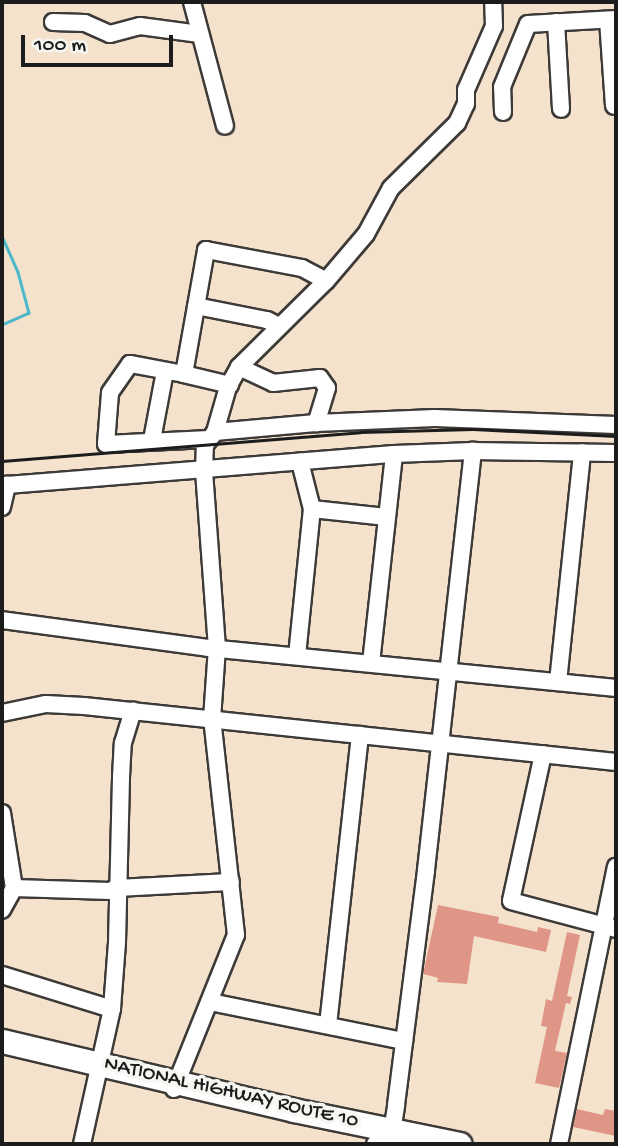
<!DOCTYPE html>
<style>
body{margin:0}
#map{position:relative;width:618px;height:1146px;overflow:hidden;background:#f5e2cd;font-family:"Gochi Hand",sans-serif}
div>[style]{position:absolute}
[style*='--x']{left:calc(var(--x)*1px);top:calc(var(--y)*1px);width:calc(var(--w)*1px);rotate:calc(var(--a)*1deg)}
.stream>*{height:2.5px;margin:-1.25px;padding:0 1.25px;transform-origin:1.25px;border-radius:1.25px;background:#4cb8c8}
.building>*{inset:0;background:#e09687}
.roads{filter:drop-shadow(2px 0 #3d3a37) drop-shadow(-2px 0 #3d3a37) drop-shadow(0 2px #3d3a37) drop-shadow(0 -2px #3d3a37)}
.minor>*{height:16px;margin:-8px;padding:0 8px;transform-origin:8px;border-radius:8px;background:#fff}
.highway>*{height:23px;margin:-11.5px;padding:0 11.5px;transform-origin:11.5px;border-radius:11.5px;background:#fff}
.rail>*{height:2.5px;margin:-1.25px;padding:0 1.25px;transform-origin:1.25px;border-radius:1.25px;background:#1c1c1c}
span{translate:-50% -50%;white-space:nowrap;text-align:center;line-height:1.15;-webkit-text-stroke:7px #f6f6f2;paint-order:stroke}
.street-label{font-size:21px;color:#1c1c1c}
.frame{position:absolute;inset:0;border:4px solid #1c1c1c;pointer-events:none}
.scale{position:absolute;left:21px;top:35px;width:152px;height:32px;box-sizing:border-box;border:4px solid #1c1c1c;border-top:0;padding-left:9px;font-size:21px;line-height:24px;white-space:nowrap;color:#1c1c1c;-webkit-text-stroke:5px #f6f6f2;paint-order:stroke}
</style>
<div id="map">
<div class="stream">
<i style="--x:2;--y:236;--w:39;--a:66"></i>
<i style="--x:18;--y:272;--w:42;--a:75"></i>
<i style="--x:29;--y:313;--w:30;--a:156"></i>
</div>
<div class="building">
<i style="clip-path:polygon(438px 905px,499px 917px,498px 923px,537px 932px,538px 927px,551px 930px,546px 952px,474px 936px,467px 984px,437px 982px,438px 978px,423px 974px)"></i>
<i style="clip-path:polygon(567px 932px,580px 935px,567px 996px,572px 997px,570px 1004px,566px 1003px,555px 1051px,567px 1053px,559px 1088px,535px 1083px,547px 1027px,541px 1026px,546px 999px,552px 1001px)"></i>
<i style="clip-path:polygon(577px 1109px,603px 1115px,605px 1109px,616px 1111px,616px 1136px,573px 1127px)"></i>
</div>
<div class="roads">
<div class="minor">
<i style="--x:192;--y:2;--w:128;--a:75.1"></i>
<i style="--x:608;--y:20;--w:86;--a:86"></i>
<i style="--x:53;--y:22;--w:32;--a:2"></i>
<i style="--x:85;--y:23;--w:27;--a:24"></i>
<i style="--x:110;--y:34;--w:31;--a:-15"></i>
<i style="--x:140;--y:26;--w:60;--a:7.7"></i>
<i style="--x:556;--y:22;--w:87;--a:86.7"></i>
<i style="--x:503;--y:112;--w:25;--a:-92"></i>
<i style="--x:502;--y:87;--w:68;--a:-67.6"></i>
<i style="--x:528;--y:24;--w:88;--a:-3.3"></i>
<i style="--x:196;--y:306;--w:72;--a:11.2"></i>
<i style="--x:267;--y:320;--w:13;--a:27"></i>
<i style="--x:239;--y:367;--w:38;--a:25"></i>
<i style="--x:273;--y:383;--w:47;--a:-6.1"></i>
<i style="--x:320;--y:378;--w:12;--a:55"></i>
<i style="--x:327;--y:388;--w:37;--a:107"></i>
<i style="--x:184;--y:374;--w:55;--a:-169.5"></i>
<i style="--x:130;--y:364;--w:35;--a:125"></i>
<i style="--x:110;--y:393;--w:51;--a:94.5"></i>
<i style="--x:106;--y:444;--w:103;--a:-2.8"></i>
<i style="--x:230;--y:385;--w:47;--a:-166.6"></i>
<i style="--x:184;--y:374;--w:126;--a:-79.9"></i>
<i style="--x:206;--y:250;--w:98;--a:10.6"></i>
<i style="--x:302;--y:268;--w:27;--a:28"></i>
<i style="--x:215;--y:432;--w:101;--a:-5.1"></i>
<i style="--x:316;--y:423;--w:119;--a:-2.4"></i>
<i style="--x:435;--y:418;--w:181;--a:2.2"></i>
<i style="--x:152;--y:440;--w:70;--a:-79.3"></i>
<i style="--x:2;--y:507;--w:23;--a:-77"></i>
<i style="--x:7;--y:485;--w:388;--a:-4.6"></i>
<i style="--x:394;--y:454;--w:79;--a:-2.2"></i>
<i style="--x:473;--y:451;--w:143;--a:0.8"></i>
<i style="--x:312;--y:509;--w:75;--a:6.1"></i>
<i style="--x:2;--y:620;--w:209;--a:7.7"></i>
<i style="--x:209;--y:648;--w:409;--a:5.6"></i>
<i style="--x:297;--y:656;--w:148;--a:-84.2"></i>
<i style="--x:312;--y:509;--w:49;--a:-104.3"></i>
<i style="--x:371;--y:663;--w:210;--a:-83.7"></i>
<i style="--x:558;--y:682;--w:231;--a:-84"></i>
<i style="--x:2;--y:713;--w:45;--a:-11.6"></i>
<i style="--x:46;--y:704;--w:38;--a:3"></i>
<i style="--x:84;--y:706;--w:535;--a:6.01"></i>
<i style="--x:543;--y:754;--w:150;--a:102.3"></i>
<i style="--x:511;--y:901;--w:109;--a:14.9"></i>
<i style="--x:2;--y:813;--w:76;--a:80.9"></i>
<i style="--x:14;--y:888;--w:25;--a:119"></i>
<i style="--x:14;--y:888;--w:96;--a:1.8"></i>
<i style="--x:110;--y:891;--w:7;--a:-27"></i>
<i style="--x:116;--y:888;--w:115;--a:-3"></i>
<i style="--x:2;--y:975;--w:115;--a:17.2"></i>
<i style="--x:210;--y:1002;--w:198;--a:11.4"></i>
<i style="--x:328;--y:1025;--w:292;--a:-83.7"></i>
<i style="--x:174;--y:1089;--w:166;--a:-68.1"></i>
<i style="--x:236;--y:935;--w:217;--a:-96.3"></i>
<i style="--x:212;--y:719;--w:71;--a:-86"></i>
<i style="--x:217;--y:648;--w:177;--a:-94.2"></i>
<i style="--x:204;--y:471;--w:26;--a:-88"></i>
<i style="--x:205;--y:445;--w:16;--a:-52"></i>
<i style="--x:215;--y:432;--w:47;--a:-73.9"></i>
<i style="--x:228;--y:387;--w:23;--a:-61"></i>
<i style="--x:239;--y:367;--w:122;--a:-44.7"></i>
<i style="--x:326;--y:281;--w:62;--a:-49.6"></i>
<i style="--x:366;--y:234;--w:52;--a:-61.5"></i>
<i style="--x:391;--y:188;--w:93;--a:-44.6"></i>
<i style="--x:457;--y:123;--w:21;--a:-65"></i>
<i style="--x:466;--y:104;--w:14;--a:-90"></i>
<i style="--x:466;--y:90;--w:70;--a:-66.4"></i>
<i style="--x:494;--y:26;--w:24;--a:-92"></i>
<i style="--x:82;--y:1144;--w:138;--a:-77.5"></i>
<i style="--x:112;--y:1009;--w:67;--a:-85.7"></i>
<i style="--x:117;--y:942;--w:165;--a:-88.6"></i>
<i style="--x:121;--y:777;--w:34;--a:-87"></i>
<i style="--x:123;--y:743;--w:34;--a:-73"></i>
<i style="--x:375;--y:1144;--w:17;--a:-21"></i>
<i style="--x:391;--y:1138;--w:33;--a:-81"></i>
<i style="--x:396;--y:1105;--w:237;--a:-82.7"></i>
<i style="--x:426;--y:870;--w:422;--a:-83.6"></i>
<i style="--x:559;--y:1144;--w:283;--a:-78.4"></i>
</div>
<div class="highway">
<i style="--x:2;--y:1041;--w:300;--a:13.3"></i>
<i style="--x:294;--y:1110;--w:169;--a:11.6"></i>
</div>
</div>
<div class="rail">
<i style="--x:2;--y:461;--w:359;--a:-4.6"></i>
<i style="--x:360;--y:432;--w:113;--a:-1.5"></i>
<i style="--x:473;--y:429;--w:143;--a:2.8"></i>
</div>
<div class="street-label">
<span style="left:231px;top:1094px;rotate:13deg">NATIONAL HIGHWAY ROUTE 10</span>
</div>
<div class="frame"></div>
<div class="scale">100 m</div>
</div>
